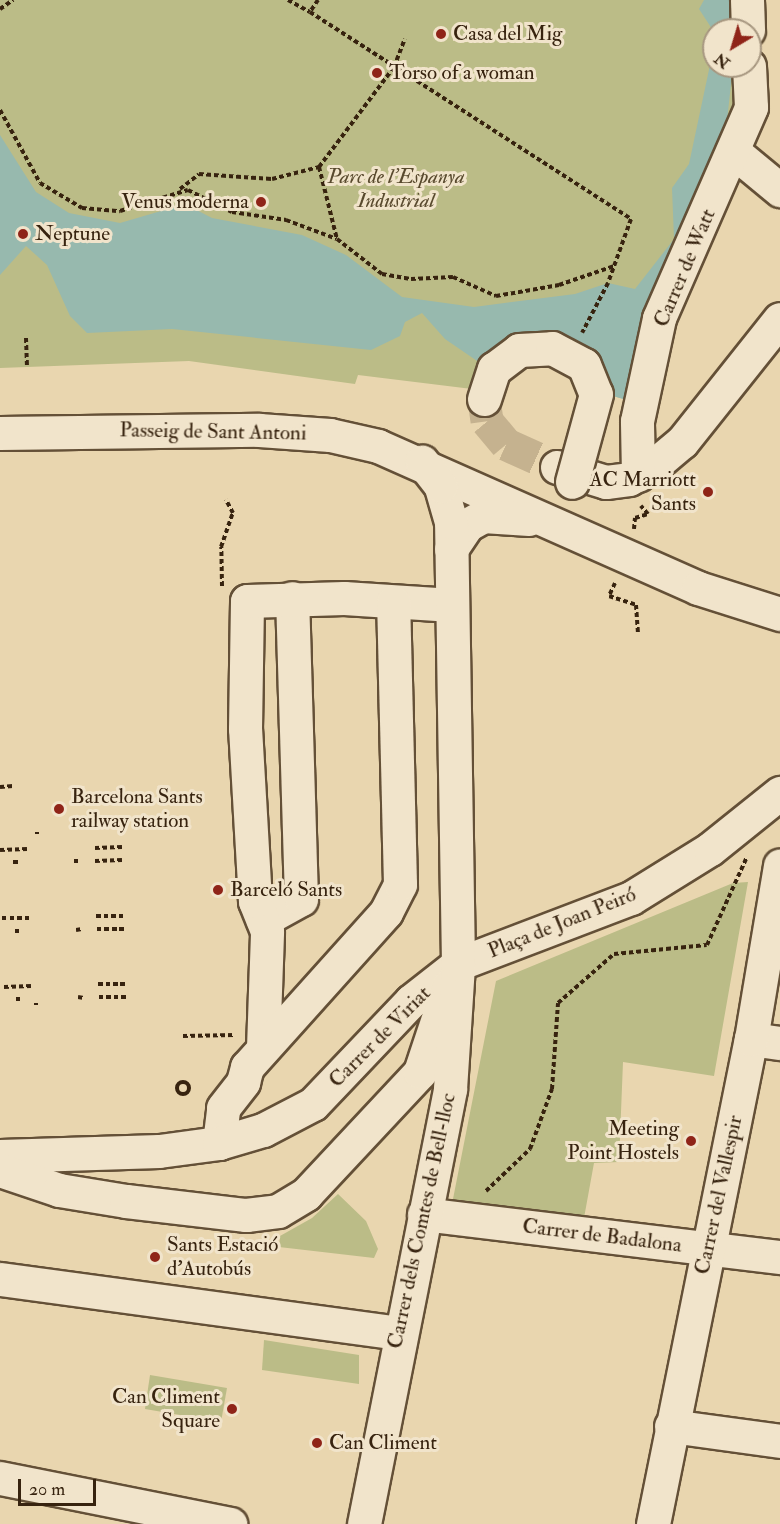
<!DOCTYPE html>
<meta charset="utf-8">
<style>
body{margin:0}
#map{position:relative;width:780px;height:1524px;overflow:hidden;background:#e9d6af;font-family:"IM FELL Double Pica",serif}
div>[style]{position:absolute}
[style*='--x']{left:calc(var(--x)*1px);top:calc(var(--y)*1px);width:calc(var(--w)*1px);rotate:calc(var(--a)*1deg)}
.green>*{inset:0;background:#bbbc87}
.water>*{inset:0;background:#97b9ae}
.minor-tunnel>*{height:33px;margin-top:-16.5px;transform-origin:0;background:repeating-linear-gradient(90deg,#c5b28f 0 33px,transparent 0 49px)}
.path>*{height:4px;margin-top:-2px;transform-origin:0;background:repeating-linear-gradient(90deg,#37230f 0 4.5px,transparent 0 7.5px)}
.path>.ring{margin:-2px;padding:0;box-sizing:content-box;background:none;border:4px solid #37230f;border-radius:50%}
.roads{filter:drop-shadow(2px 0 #645037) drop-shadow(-2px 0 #645037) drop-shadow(0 2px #645037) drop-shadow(0 -2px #645037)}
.minor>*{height:33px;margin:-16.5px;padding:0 16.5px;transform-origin:16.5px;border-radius:16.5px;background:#f1e4cb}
.bridges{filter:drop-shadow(2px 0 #645037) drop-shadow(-2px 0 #645037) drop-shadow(0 2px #645037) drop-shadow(0 -2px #645037)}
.minor-bridge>*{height:33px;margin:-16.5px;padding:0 16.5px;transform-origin:16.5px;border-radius:16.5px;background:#f1e4cb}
.dots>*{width:16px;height:16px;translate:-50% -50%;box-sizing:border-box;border:3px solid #f1e4cb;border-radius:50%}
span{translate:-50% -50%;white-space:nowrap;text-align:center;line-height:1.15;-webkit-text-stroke:6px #f1e4cb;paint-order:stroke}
.poi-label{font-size:21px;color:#37230f}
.left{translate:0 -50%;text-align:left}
.right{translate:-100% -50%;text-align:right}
.park-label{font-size:21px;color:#58492d;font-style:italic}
.street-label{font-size:21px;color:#37230f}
.north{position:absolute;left:702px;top:18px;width:60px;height:60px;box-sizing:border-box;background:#f1e4cb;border:2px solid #a79780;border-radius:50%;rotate:218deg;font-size:16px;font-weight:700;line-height:24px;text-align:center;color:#37230f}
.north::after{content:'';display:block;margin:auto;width:21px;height:27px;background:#8f2418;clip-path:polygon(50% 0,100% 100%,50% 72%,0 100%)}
.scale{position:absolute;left:18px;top:1479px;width:78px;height:27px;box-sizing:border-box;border:3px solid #37230f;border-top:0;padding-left:8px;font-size:18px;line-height:21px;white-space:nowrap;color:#37230f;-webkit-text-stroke:4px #f1e4cb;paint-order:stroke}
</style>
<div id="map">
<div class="green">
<i style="clip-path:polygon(0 0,733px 0,714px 30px,714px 66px,733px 66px,734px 98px,725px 139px,620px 398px,610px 395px,577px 344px,472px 389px,358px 375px,355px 384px,189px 361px,0 368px)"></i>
<i style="clip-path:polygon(748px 882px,714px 1076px,623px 1062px,619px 1162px,594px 1163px,584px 1218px,452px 1204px,496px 981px,733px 883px)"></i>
<i style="clip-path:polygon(338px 1194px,366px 1221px,378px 1249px,374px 1258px,279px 1247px,280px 1236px,312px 1218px)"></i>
<i style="clip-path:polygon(264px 1340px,359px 1355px,359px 1384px,262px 1370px)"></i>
<i style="clip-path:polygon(150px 1375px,227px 1388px,221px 1422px,145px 1409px)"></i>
</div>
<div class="water">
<i style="clip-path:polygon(704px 0,732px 0,733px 30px,714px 32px,699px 9px)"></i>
<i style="clip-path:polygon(714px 46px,714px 66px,733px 66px,725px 139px,626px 400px,610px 395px,599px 363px,483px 365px,445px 339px,422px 313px,405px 322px,400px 336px,371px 350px,172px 329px,87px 333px,70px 316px,47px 265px,26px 246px,0 275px,0 135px,36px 192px,69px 213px,120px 223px,185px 204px,212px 218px,302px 235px,346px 255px,402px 297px,474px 307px,575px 294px,608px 283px,635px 289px,674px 239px,672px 188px,689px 164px)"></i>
</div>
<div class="minor-tunnel">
<i style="--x:484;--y:399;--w:22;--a:82"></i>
<i style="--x:487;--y:421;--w:30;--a:50"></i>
<i style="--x:506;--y:444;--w:56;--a:24.3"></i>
</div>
<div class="path">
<i style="--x:288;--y:0;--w:25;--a:29"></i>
<i style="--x:318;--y:0;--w:14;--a:124"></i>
<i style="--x:310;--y:12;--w:382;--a:32.8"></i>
<i style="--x:631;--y:219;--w:68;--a:109.8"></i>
<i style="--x:608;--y:283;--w:56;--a:117.5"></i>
<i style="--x:0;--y:9;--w:16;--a:-35"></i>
<i style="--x:0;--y:110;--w:83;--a:61.3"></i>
<i style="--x:40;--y:183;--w:49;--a:30.8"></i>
<i style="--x:82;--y:208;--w:38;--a:5"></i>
<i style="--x:120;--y:211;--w:71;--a:-17.2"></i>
<i style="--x:188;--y:190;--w:49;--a:26.6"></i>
<i style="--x:232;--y:212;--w:55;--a:8.4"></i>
<i style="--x:286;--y:220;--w:54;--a:20.4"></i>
<i style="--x:337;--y:239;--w:57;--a:37.9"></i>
<i style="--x:382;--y:274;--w:29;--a:10"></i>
<i style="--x:411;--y:279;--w:42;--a:-2.7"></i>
<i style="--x:453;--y:277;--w:47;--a:23.8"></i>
<i style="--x:496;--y:296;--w:64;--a:-9.9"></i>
<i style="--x:559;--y:285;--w:58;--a:-19.1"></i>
<i style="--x:319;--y:167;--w:74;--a:76"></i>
<i style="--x:180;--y:189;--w:24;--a:-38"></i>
<i style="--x:199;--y:174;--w:73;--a:3.9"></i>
<i style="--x:272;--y:179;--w:49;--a:-14.3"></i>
<i style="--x:319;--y:167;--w:125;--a:-53.1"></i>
<i style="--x:394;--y:67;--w:30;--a:-69"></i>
<i style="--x:26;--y:338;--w:29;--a:88"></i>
<i style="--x:634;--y:529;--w:11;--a:-85"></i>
<i style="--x:635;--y:518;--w:14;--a:-17"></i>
<i style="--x:648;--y:514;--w:11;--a:-131"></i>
<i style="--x:615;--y:583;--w:14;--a:115"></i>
<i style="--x:609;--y:596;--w:28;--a:18"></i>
<i style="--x:636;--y:605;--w:30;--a:86"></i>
<i style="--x:222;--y:586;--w:39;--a:-91"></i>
<i style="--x:221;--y:547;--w:36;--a:-71"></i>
<i style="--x:233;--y:513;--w:15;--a:-118"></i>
<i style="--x:0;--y:787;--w:13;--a:-4"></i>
<i style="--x:37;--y:832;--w:2;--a:90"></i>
<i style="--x:95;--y:848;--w:27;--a:-2"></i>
<i style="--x:0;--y:850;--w:27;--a:-2"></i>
<i style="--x:74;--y:861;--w:6;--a:0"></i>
<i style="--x:95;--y:861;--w:27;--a:-2"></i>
<i style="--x:13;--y:862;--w:6;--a:0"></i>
<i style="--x:96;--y:916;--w:28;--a:0"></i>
<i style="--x:2;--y:918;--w:27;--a:0"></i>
<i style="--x:97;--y:929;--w:27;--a:0"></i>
<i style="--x:76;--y:930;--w:6;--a:-9"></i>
<i style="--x:15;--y:931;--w:6;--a:0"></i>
<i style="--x:98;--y:984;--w:28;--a:0"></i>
<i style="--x:4;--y:987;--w:27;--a:-2"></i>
<i style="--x:78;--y:997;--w:6;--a:9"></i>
<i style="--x:99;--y:997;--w:27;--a:0"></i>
<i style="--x:16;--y:999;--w:6;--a:0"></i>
<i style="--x:36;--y:1005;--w:2;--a:-90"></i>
<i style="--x:183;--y:1036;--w:52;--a:-1.1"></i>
<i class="ring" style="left:177px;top:1082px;width:8px;height:8px"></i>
<i style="--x:486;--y:1191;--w:61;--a:-43.7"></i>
<i style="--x:530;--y:1149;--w:64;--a:-69.9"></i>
<i style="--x:552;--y:1089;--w:86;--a:-86"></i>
<i style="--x:558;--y:1003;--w:74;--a:-41.2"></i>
<i style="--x:614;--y:954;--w:93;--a:-5.5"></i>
<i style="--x:707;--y:945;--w:97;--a:-65.6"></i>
</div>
<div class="roads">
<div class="minor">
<i style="--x:747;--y:0;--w:30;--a:88"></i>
<i style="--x:734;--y:152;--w:60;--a:39.6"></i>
<i style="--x:0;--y:433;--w:259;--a:-0.7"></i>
<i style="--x:259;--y:430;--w:71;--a:4"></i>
<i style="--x:330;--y:435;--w:49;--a:12.9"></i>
<i style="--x:378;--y:446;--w:350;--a:23.9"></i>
<i style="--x:698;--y:588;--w:86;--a:17.6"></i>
<i style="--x:557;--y:467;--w:51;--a:17"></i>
<i style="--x:606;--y:482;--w:23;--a:-7"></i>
<i style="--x:629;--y:479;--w:26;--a:-28"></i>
<i style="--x:652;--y:467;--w:39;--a:-40"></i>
<i style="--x:682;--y:442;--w:157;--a:-51.5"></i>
<i style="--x:638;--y:475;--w:54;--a:-91.1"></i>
<i style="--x:637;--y:421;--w:105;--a:-77.9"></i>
<i style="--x:659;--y:318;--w:230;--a:-66.4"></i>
<i style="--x:751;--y:107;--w:41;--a:-92.8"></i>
<i style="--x:451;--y:549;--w:29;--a:-56"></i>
<i style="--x:467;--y:525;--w:18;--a:-29"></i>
<i style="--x:483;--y:516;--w:46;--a:3.7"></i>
<i style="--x:263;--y:920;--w:43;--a:-28.9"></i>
<i style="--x:301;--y:899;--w:301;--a:-91.7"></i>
<i style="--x:751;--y:1039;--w:29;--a:8"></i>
<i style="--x:263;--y:1048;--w:117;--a:-88"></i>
<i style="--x:267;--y:931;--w:32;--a:-112"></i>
<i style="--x:255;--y:901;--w:172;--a:-93.3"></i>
<i style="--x:245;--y:729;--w:128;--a:-89.1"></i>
<i style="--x:247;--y:601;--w:97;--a:-1.8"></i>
<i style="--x:344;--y:598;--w:108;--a:3.7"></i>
<i style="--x:219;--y:1143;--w:35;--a:-83"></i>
<i style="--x:223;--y:1108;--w:33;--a:-52"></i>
<i style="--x:243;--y:1082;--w:16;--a:-75"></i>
<i style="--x:247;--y:1067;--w:208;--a:-48.1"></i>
<i style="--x:386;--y:912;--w:31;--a:-63"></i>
<i style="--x:400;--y:884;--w:282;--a:-91.4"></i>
<i style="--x:0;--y:1156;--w:159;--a:-1.8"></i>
<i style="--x:159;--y:1151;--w:61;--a:-7.6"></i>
<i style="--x:219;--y:1143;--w:46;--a:-16.5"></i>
<i style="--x:263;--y:1130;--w:56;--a:-27.5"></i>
<i style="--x:313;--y:1104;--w:142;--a:-46.4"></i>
<i style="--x:411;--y:1001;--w:60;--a:-38.2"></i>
<i style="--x:458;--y:964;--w:185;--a:-20.9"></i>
<i style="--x:631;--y:898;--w:93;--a:-31.8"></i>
<i style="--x:710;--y:849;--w:90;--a:-38.7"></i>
<i style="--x:0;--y:1170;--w:62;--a:18.7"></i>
<i style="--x:59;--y:1190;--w:68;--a:9.3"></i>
<i style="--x:126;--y:1201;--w:121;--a:6.7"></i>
<i style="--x:246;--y:1215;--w:32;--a:-7"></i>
<i style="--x:278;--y:1211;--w:33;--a:-31"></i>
<i style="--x:306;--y:1194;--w:167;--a:-46.9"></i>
<i style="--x:420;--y:1072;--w:92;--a:-71.6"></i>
<i style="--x:424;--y:1214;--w:359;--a:6.9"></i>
<i style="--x:0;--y:1279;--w:402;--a:7.7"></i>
<i style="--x:671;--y:1426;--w:110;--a:7.8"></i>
<i style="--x:0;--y:1478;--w:235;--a:11.3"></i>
<i style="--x:364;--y:1524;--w:443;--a:-78.8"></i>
<i style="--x:450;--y:1089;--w:125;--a:-86.3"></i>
<i style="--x:458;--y:964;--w:442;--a:-90.9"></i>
<i style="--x:451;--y:522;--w:37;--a:-106"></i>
<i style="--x:441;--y:486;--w:31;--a:-128"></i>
<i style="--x:653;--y:1524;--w:495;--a:-78.6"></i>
<i style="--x:751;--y:1039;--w:176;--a:-80.5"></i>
</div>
</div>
<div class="bridges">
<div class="minor-bridge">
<i style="--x:484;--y:399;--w:32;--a:-72"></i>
<i style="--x:494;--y:369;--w:31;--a:-37"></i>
<i style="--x:519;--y:350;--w:33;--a:-3"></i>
<i style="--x:552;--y:348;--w:36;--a:28"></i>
<i style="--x:584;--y:365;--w:31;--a:68"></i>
<i style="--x:596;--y:394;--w:91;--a:105.3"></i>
</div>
</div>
<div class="dots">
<i style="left:441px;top:34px;background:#8f2418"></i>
<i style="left:377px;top:73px;background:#8f2418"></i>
<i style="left:261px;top:202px;background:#8f2418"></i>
<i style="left:23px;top:234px;background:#8f2418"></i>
<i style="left:708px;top:492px;background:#8f2418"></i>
<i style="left:59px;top:809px;background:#8f2418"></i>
<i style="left:218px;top:890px;background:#8f2418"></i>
<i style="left:691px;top:1141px;background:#8f2418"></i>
<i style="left:155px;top:1257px;background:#8f2418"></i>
<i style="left:232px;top:1409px;background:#8f2418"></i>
<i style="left:317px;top:1443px;background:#8f2418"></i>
</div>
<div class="poi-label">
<span class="left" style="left:453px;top:34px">Casa del Mig</span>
<span class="left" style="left:389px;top:73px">Torso of a woman</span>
<span class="right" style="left:249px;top:202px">Venus moderna</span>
<span class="left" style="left:35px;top:234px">Neptune</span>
<span class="right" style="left:696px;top:492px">AC Marriott<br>Sants</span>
<span class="left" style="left:71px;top:809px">Barcelona Sants<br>railway station</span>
<span class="left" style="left:230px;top:890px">Barceló Sants</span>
<span class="right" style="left:679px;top:1141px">Meeting<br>Point Hostels</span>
<span class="left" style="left:167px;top:1257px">Sants Estació<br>d'Autobús</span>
<span class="right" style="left:220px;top:1409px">Can Climent<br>Square</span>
<span class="left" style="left:329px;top:1443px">Can Climent</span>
</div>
<div class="park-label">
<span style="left:396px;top:189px">Parc de l'Espanya<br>Industrial</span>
</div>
<div class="street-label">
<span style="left:685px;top:268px;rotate:-67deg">Carrer de Watt</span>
<span style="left:213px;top:432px;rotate:1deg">Passeig de Sant Antoni</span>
<span style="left:562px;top:923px;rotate:-22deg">Plaça de Joan Peiró</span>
<span style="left:380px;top:1037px;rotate:-45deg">Carrer de Viriat</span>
<span style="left:719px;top:1195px;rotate:-78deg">Carrer del Vallespir</span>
<span style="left:422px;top:1221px;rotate:-78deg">Carrer dels Comtes de Bell-lloc</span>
<span style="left:602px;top:1236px;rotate:7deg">Carrer de Badalona</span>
</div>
<div class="north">N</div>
<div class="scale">20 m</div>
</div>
